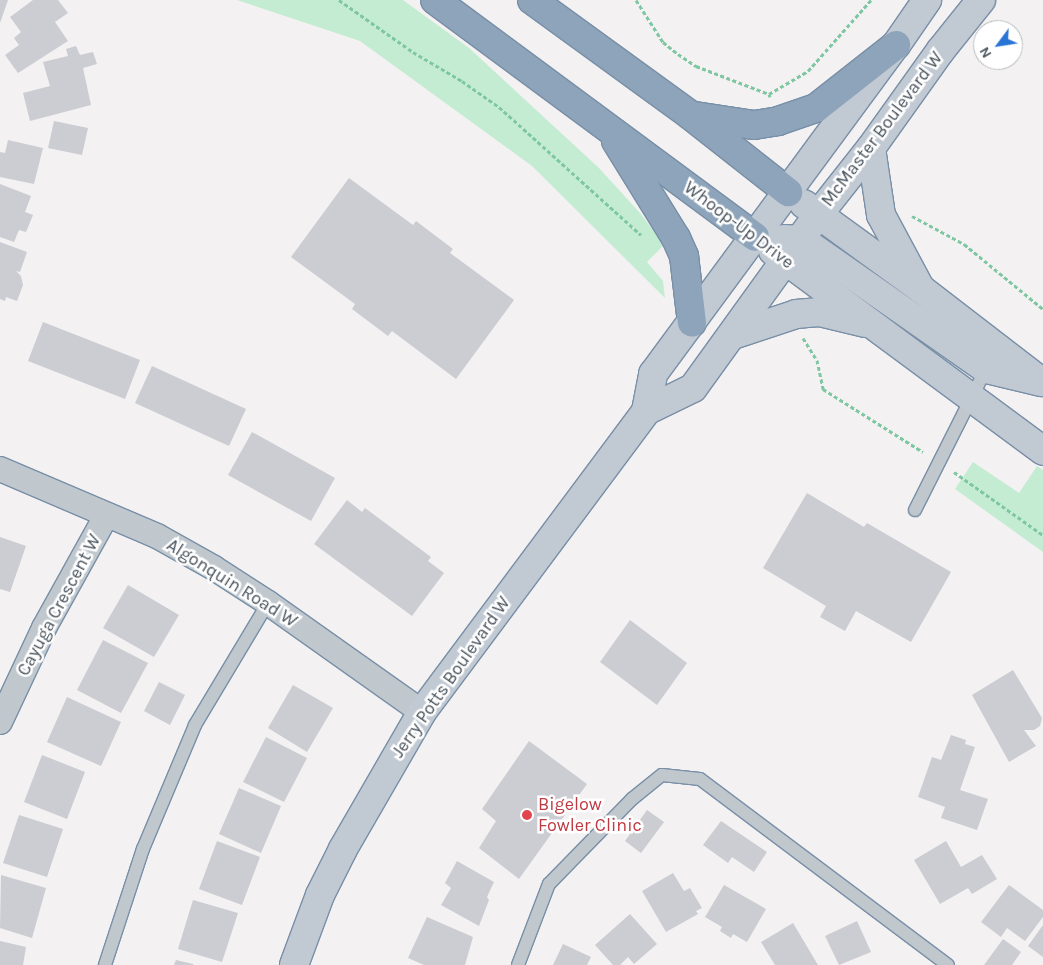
<!DOCTYPE html>
<style>
body{margin:0}
#map{position:relative;width:1043px;height:965px;overflow:hidden;background:#f3f1f1;font-family:Karla,sans-serif}
div>[style]{position:absolute}
[style*='--x']{left:calc(var(--x)*1px);top:calc(var(--y)*1px);width:calc(var(--w)*1px);rotate:calc(var(--a)*1deg)}
.green>*{inset:0;background:#c4ecd3}
.building>*{inset:0;background:#cbcdd3}
.path>*{height:3px;margin-top:-1.5px;transform-origin:0;background:repeating-linear-gradient(90deg,#7fc7a3 0 4px,transparent 0 6.5px)}
.roads{filter:drop-shadow(1px 0 #788fa7) drop-shadow(-1px 0 #788fa7) drop-shadow(0 1px #788fa7) drop-shadow(0 -1px #788fa7)}
.lane>*{height:12px;margin:-6px;padding:0 6px;transform-origin:6px;border-radius:6px;background:#c0c8ce}
.street>*{height:24px;margin:-12px;padding:0 12px;transform-origin:12px;border-radius:12px;background:#c0c8ce}
.secondary>*{height:28px;margin:-14px;padding:0 14px;transform-origin:14px;border-radius:14px;background:#c1c9d3}
.highway>*{height:28px;margin:-14px;padding:0 14px;transform-origin:14px;border-radius:14px;background:#8da4bb}
.dots>*{width:14px;height:14px;translate:-50% -50%;box-sizing:border-box;border:2px solid #fff;border-radius:50%}
span{translate:-50% -50%;white-space:nowrap;text-align:center;line-height:1.15;-webkit-text-stroke:5px #fff;paint-order:stroke}
.street-label{font-size:18px;color:#4a545d}
.health-label{font-size:18px;color:#be3a42}
.left{translate:0 -50%;text-align:left}
.north{position:absolute;left:973px;top:20px;width:50px;height:50px;box-sizing:border-box;background:#fff;border:1px solid #b7bbbe;border-radius:50%;rotate:239deg;font-size:14px;font-weight:700;line-height:20px;text-align:center;color:#4a545d}
.north::after{content:'';display:block;margin:auto;width:18px;height:22px;background:#2975d5;clip-path:polygon(50% 0,100% 100%,50% 72%,0 100%)}
</style>
<div id="map">
<div class="green">
<i style="clip-path:polygon(237px 0,403px 0,469px 48px,599px 168px,640px 213px,664px 245px,647px 262px,663px 281px,665px 298px,532px 166px,360px 41px)"></i>
<i style="clip-path:polygon(973px 462px,1019px 493px,1037px 466px,1043px 470px,1043px 552px,955px 489px)"></i>
</div>
<div class="building">
<i style="clip-path:polygon(0 0,8px 0,0 23px)"></i>
<i style="clip-path:polygon(33px 0,58px 0,68px 13px,55px 22px,68px 41px,18px 73px,5px 55px,19px 45px,14px 38px,21px 32px,10px 17px)"></i>
<i style="clip-path:polygon(76px 46px,80px 55px,93px 52px,97px 64px,83px 68px,91px 105px,30px 121px,23px 93px,50px 86px,43px 62px,68px 56px,66px 49px)"></i>
<i style="clip-path:polygon(54px 121px,88px 128px,82px 155px,48px 148px)"></i>
<i style="clip-path:polygon(8px 140px,43px 148px,34px 184px,0 177px,0 152px,5px 153px)"></i>
<i style="clip-path:polygon(349px 178px,413px 225px,416px 221px,453px 249px,450px 253px,514px 300px,456px 379px,392px 331px,388px 336px,352px 309px,355px 304px,291px 257px)"></i>
<i style="clip-path:polygon(0 184px,31px 196px,25px 212px,33px 215px,26px 232px,19px 230px,14px 242px,0 237px)"></i>
<i style="clip-path:polygon(0 242px,27px 252px,20px 272px,16px 271px,21px 276px,23px 285px,17px 301px,6px 297px,5px 301px,0 299px)"></i>
<i style="clip-path:polygon(43px 322px,140px 360px,125px 399px,28px 361px)"></i>
<i style="clip-path:polygon(152px 366px,246px 409px,229px 446px,135px 403px)"></i>
<i style="clip-path:polygon(252px 432px,335px 478px,311px 521px,228px 475px)"></i>
<i style="clip-path:polygon(807px 493px,864px 527px,867px 523px,951px 572px,911px 642px,856px 611px,845px 631px,820px 617px,826px 606px,763px 568px)"></i>
<i style="clip-path:polygon(347px 500px,362px 512px,365px 508px,431px 557px,428px 561px,444px 573px,412px 616px,314px 544px)"></i>
<i style="clip-path:polygon(0 537px,26px 546px,10px 592px,0 589px)"></i>
<i style="clip-path:polygon(128px 585px,179px 615px,154px 657px,103px 628px)"></i>
<i style="clip-path:polygon(630px 620px,687px 663px,657px 705px,600px 662px)"></i>
<i style="clip-path:polygon(103px 640px,148px 663px,121px 713px,77px 690px)"></i>
<i style="clip-path:polygon(1013px 670px,1042px 718px,1040px 726px,1034px 730px,1024px 730px,1036px 746px,1009px 762px,972px 695px)"></i>
<i style="clip-path:polygon(159px 682px,185px 695px,170px 725px,144px 711px)"></i>
<i style="clip-path:polygon(293px 685px,333px 708px,307px 752px,268px 728px)"></i>
<i style="clip-path:polygon(67px 697px,121px 722px,101px 766px,47px 742px)"></i>
<i style="clip-path:polygon(951px 735px,966px 740px,965px 744px,975px 747px,960px 790px,988px 799px,977px 830px,941px 818px,945px 807px,918px 797px,932px 757px,941px 760px)"></i>
<i style="clip-path:polygon(266px 737px,307px 758px,284px 802px,243px 782px)"></i>
<i style="clip-path:polygon(529px 741px,587px 784px,519px 879px,479px 848px,496px 821px,482px 809px)"></i>
<i style="clip-path:polygon(42px 755px,85px 772px,67px 819px,24px 802px)"></i>
<i style="clip-path:polygon(239px 788px,281px 806px,261px 853px,219px 834px)"></i>
<i style="clip-path:polygon(647px 810px,664px 822px,641px 853px,625px 841px)"></i>
<i style="clip-path:polygon(19px 815px,63px 829px,47px 877px,3px 863px)"></i>
<i style="clip-path:polygon(721px 821px,767px 852px,754px 872px,732px 857px,728px 863px,703px 845px)"></i>
<i style="clip-path:polygon(217px 841px,260px 857px,242px 905px,199px 889px)"></i>
<i style="clip-path:polygon(946px 841px,961px 867px,982px 855px,997px 879px,972px 894px,968px 888px,940px 904px,914px 860px)"></i>
<i style="clip-path:polygon(457px 861px,494px 882px,487px 897px,489px 900px,479px 926px,441px 905px,451px 888px,445px 883px)"></i>
<i style="clip-path:polygon(673px 873px,684px 891px,690px 888px,702px 908px,696px 911px,698px 914px,666px 932px,642px 891px)"></i>
<i style="clip-path:polygon(1px 875px,46px 888px,32px 938px,0 928px)"></i>
<i style="clip-path:polygon(724px 885px,766px 909px,747px 942px,733px 934px,731px 938px,720px 931px,722px 927px,705px 917px)"></i>
<i style="clip-path:polygon(1009px 885px,1043px 910px,1043px 917px,1025px 941px,1007px 928px,1001px 937px,981px 922px)"></i>
<i style="clip-path:polygon(193px 900px,238px 913px,222px 962px,178px 949px)"></i>
<i style="clip-path:polygon(630px 914px,657px 944px,634px 964px,628px 957px,620px 965px,613px 965px,595px 945px)"></i>
<i style="clip-path:polygon(427px 917px,473px 937px,465px 965px,424px 965px,408px 958px)"></i>
<i style="clip-path:polygon(857px 921px,871px 952px,839px 965px,825px 936px)"></i>
<i style="clip-path:polygon(793px 923px,818px 965px,775px 965px,761px 942px)"></i>
<i style="clip-path:polygon(1043px 925px,1043px 957px,1028px 946px)"></i>
<i style="clip-path:polygon(1003px 939px,1021px 952px,1012px 965px,984px 965px)"></i>
<i style="clip-path:polygon(0 941px,26px 947px,23px 965px,0 965px)"></i>
<i style="clip-path:polygon(563px 944px,591px 957px,587px 965px,553px 965px)"></i>
<i style="clip-path:polygon(176px 960px,193px 964px,193px 965px,174px 965px)"></i>
</div>
<div class="path">
<i style="--x:339;--y:0;--w:90;--a:35.1"></i>
<i style="--x:413;--y:52;--w:57;--a:30.6"></i>
<i style="--x:462;--y:81;--w:45;--a:35.1"></i>
<i style="--x:499;--y:107;--w:191;--a:42"></i>
<i style="--x:636;--y:0;--w:50;--a:57.3"></i>
<i style="--x:663;--y:42;--w:19;--a:39"></i>
<i style="--x:678;--y:54;--w:22;--a:34"></i>
<i style="--x:696;--y:66;--w:78;--a:21"></i>
<i style="--x:769;--y:94;--w:3;--a:72"></i>
<i style="--x:769;--y:94;--w:45;--a:-30.5"></i>
<i style="--x:808;--y:71;--w:95;--a:-48.4"></i>
<i style="--x:912;--y:216;--w:59;--a:28.3"></i>
<i style="--x:964;--y:244;--w:102;--a:39.4"></i>
<i style="--x:803;--y:338;--w:26;--a:58"></i>
<i style="--x:817;--y:360;--w:30;--a:78"></i>
<i style="--x:823;--y:389;--w:118;--a:32.2"></i>
<i style="--x:954;--y:472;--w:109;--a:35.3"></i>
</div>
<div class="roads">
<div class="lane">
<i style="--x:915;--y:510;--w:160;--a:-63.3"></i>
<i style="--x:105;--y:965;--w:122;--a:-71.9"></i>
<i style="--x:143;--y:849;--w:134;--a:-67.2"></i>
<i style="--x:195;--y:725;--w:142;--a:-59.1"></i>
<i style="--x:518;--y:965;--w:87;--a:-69.1"></i>
<i style="--x:549;--y:884;--w:119;--a:-45.7"></i>
<i style="--x:632;--y:799;--w:38;--a:-39"></i>
<i style="--x:662;--y:775;--w:38;--a:6"></i>
<i style="--x:700;--y:779;--w:310;--a:36.9"></i>
</div>
<div class="street">
<i style="--x:0;--y:469;--w:171;--a:23.1"></i>
<i style="--x:157;--y:536;--w:65;--a:29.3"></i>
<i style="--x:214;--y:568;--w:64;--a:32.9"></i>
<i style="--x:268;--y:603;--w:189;--a:35.3"></i>
<i style="--x:0;--y:722;--w:104;--a:-64.9"></i>
<i style="--x:44;--y:628;--w:128;--a:-61"></i>
</div>
<div class="secondary">
<i style="--x:871;--y:148;--w:68;--a:81.5"></i>
<i style="--x:881;--y:215;--w:78;--a:61.8"></i>
<i style="--x:804;--y:204;--w:145;--a:36"></i>
<i style="--x:921;--y:289;--w:143;--a:37.6"></i>
<i style="--x:784;--y:239;--w:18;--a:3"></i>
<i style="--x:802;--y:240;--w:225;--a:35"></i>
<i style="--x:986;--y:369;--w:57;--a:13.3"></i>
<i style="--x:773;--y:251;--w:336;--a:36.5"></i>
<i style="--x:733;--y:335;--w:66;--a:-18.4"></i>
<i style="--x:796;--y:314;--w:23;--a:-5"></i>
<i style="--x:819;--y:312;--w:47;--a:13.4"></i>
<i style="--x:646;--y:411;--w:52;--a:-26.1"></i>
<i style="--x:693;--y:388;--w:213;--a:-54.2"></i>
<i style="--x:818;--y:215;--w:85;--a:-51.7"></i>
<i style="--x:871;--y:148;--w:120;--a:-54.5"></i>
<i style="--x:941;--y:50;--w:64;--a:-51.3"></i>
<i style="--x:294;--y:965;--w:75;--a:-69.6"></i>
<i style="--x:320;--y:895;--w:51;--a:-63.4"></i>
<i style="--x:343;--y:849;--w:158;--a:-60"></i>
<i style="--x:422;--y:712;--w:375;--a:-53.3"></i>
<i style="--x:646;--y:411;--w:38;--a:-79"></i>
<i style="--x:653;--y:374;--w:409;--a:-53.6"></i>
<i style="--x:896;--y:45;--w:55;--a:-55.4"></i>
</div>
<div class="highway">
<i style="--x:435;--y:0;--w:398;--a:36.5"></i>
<i style="--x:532;--y:0;--w:195;--a:36"></i>
<i style="--x:690;--y:115;--w:125;--a:38.2"></i>
<i style="--x:695;--y:116;--w:60;--a:8.7"></i>
<i style="--x:754;--y:125;--w:24;--a:-9"></i>
<i style="--x:778;--y:121;--w:40;--a:-18.9"></i>
<i style="--x:816;--y:108;--w:102;--a:-38.2"></i>
<i style="--x:616;--y:141;--w:114;--a:58.3"></i>
<i style="--x:676;--y:238;--w:20;--a:66"></i>
<i style="--x:684;--y:256;--w:67;--a:83.2"></i>
</div>
</div>
<div class="dots">
<i style="left:527px;top:815px;background:#e0444e"></i>
</div>
<div class="street-label">
<span style="left:882px;top:129px;rotate:-53deg">McMaster Boulevard W</span>
<span style="left:739px;top:225px;rotate:37deg">Whoop-Up Drive</span>
<span style="left:232px;top:583px;rotate:32deg">Algonquin Road W</span>
<span style="left:59px;top:605px;rotate:-62deg">Cayuga Crescent W</span>
<span style="left:451px;top:677px;rotate:-55deg">Jerry Potts Boulevard W</span>
</div>
<div class="health-label">
<span class="left" style="left:538px;top:815px">Bigelow<br>Fowler Clinic</span>
</div>
<div class="north">N</div>
</div>
